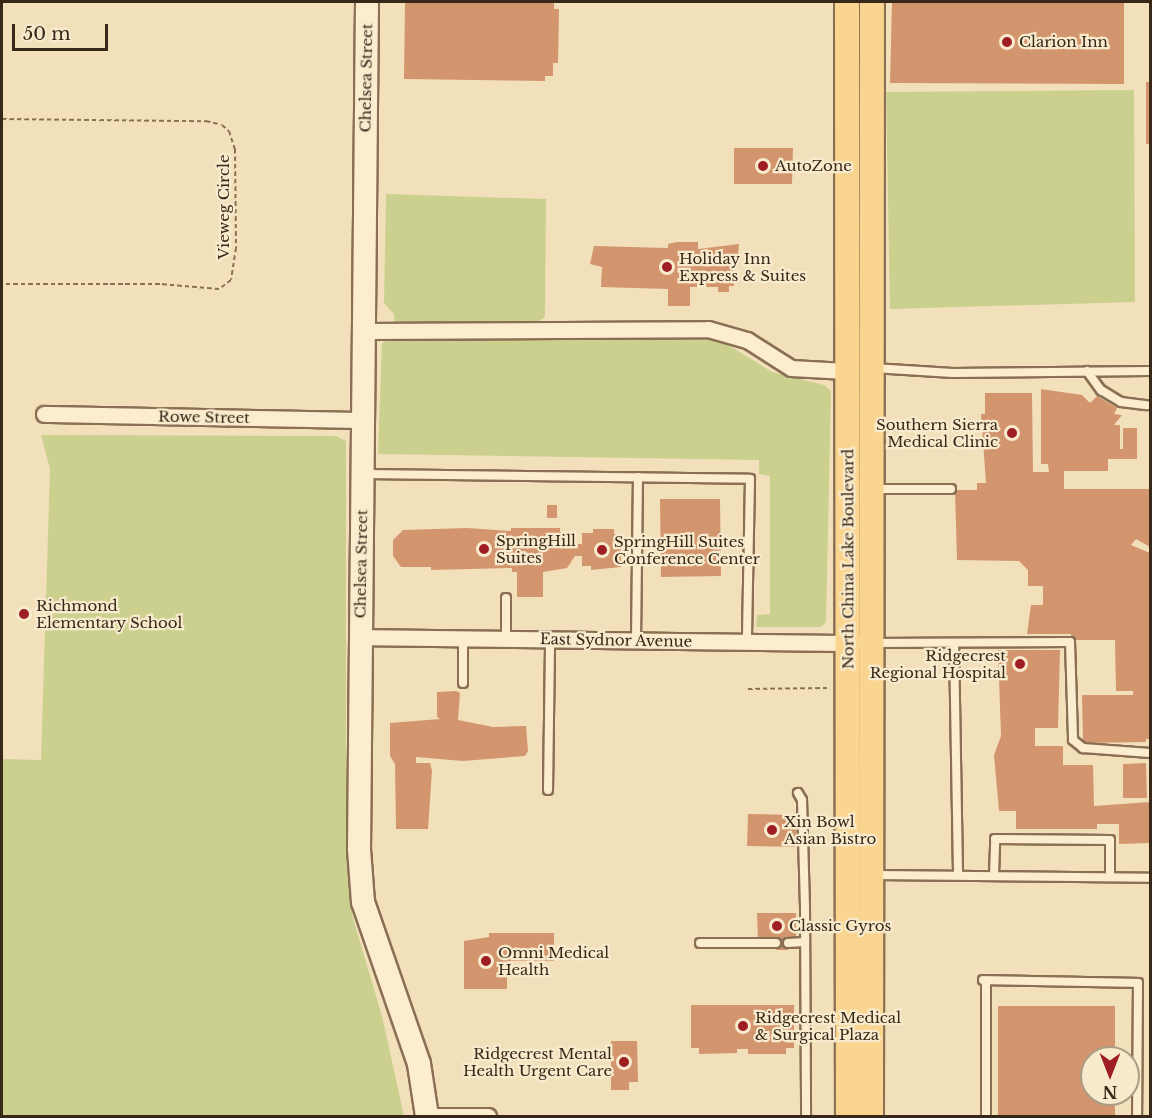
<!DOCTYPE html>
<style>
body{margin:0}
#map{position:relative;width:1152px;height:1118px;overflow:hidden;background:#f2e0bb;font-family:"Libre Baskerville",serif}
div>[style]{position:absolute}
[style*='--x']{left:calc(var(--x)*1px);top:calc(var(--y)*1px);width:calc(var(--w)*1px);rotate:calc(var(--a)*1deg)}
.green>*{inset:0;background:#cbd08f}
.building>*{inset:0;background:#d3956e}
.path>*{height:2px;margin-top:-1px;transform-origin:0;background:repeating-linear-gradient(90deg,#8a6f54 0 4.5px,transparent 0 7.5px)}
.roads{filter:drop-shadow(2px 0 #8a6f54) drop-shadow(-2px 0 #8a6f54) drop-shadow(0 2px #8a6f54) drop-shadow(0 -2px #8a6f54)}
.lane>*{height:8px;margin:-4px;padding:0 4px;transform-origin:4px;border-radius:4px;background:#fcedcf}
.street>*{height:15px;margin:-7.5px;padding:0 7.5px;transform-origin:7.5px;border-radius:7.5px;background:#fcedcf}
.secondary>*{height:22px;margin:-11px;padding:0 11px;transform-origin:11px;border-radius:11px;background:#fcedcf}
.primary>*{height:24px;margin:-12px;padding:0 12px;transform-origin:12px;border-radius:12px;background:#fad58f}
.dots>*{width:16px;height:16px;translate:-50% -50%;box-sizing:border-box;border:3px solid #f8eacc;border-radius:50%}
span{translate:-50% -50%;white-space:nowrap;text-align:center;line-height:1.15;-webkit-text-stroke:4.5px #f8eacc;paint-order:stroke}
.poi-label{font-size:15px;color:#38281a}
.left{translate:0 -50%;text-align:left}
.right{translate:-100% -50%;text-align:right}
.street-label{font-size:15px;color:#38281a}
.frame{position:absolute;inset:0;border:3px solid #38281a;pointer-events:none}
.north{position:absolute;left:1080px;top:1046px;width:60px;height:60px;box-sizing:border-box;background:#f8eacc;border:2px solid #ab9c85;border-radius:50%;rotate:180deg;font-size:16px;font-weight:700;line-height:24px;text-align:center;color:#38281a}
.north::after{content:'';display:block;margin:auto;width:21px;height:27px;background:#9f1e24;clip-path:polygon(50% 0,100% 100%,50% 72%,0 100%)}
.scale{position:absolute;left:12px;top:24px;width:96px;height:27px;box-sizing:border-box;border:3px solid #38281a;border-top:0;padding-left:8px;font-size:18px;line-height:21px;white-space:nowrap;color:#38281a;-webkit-text-stroke:4px #f8eacc;paint-order:stroke}
</style>
<div id="map">
<div class="green">
<i style="clip-path:polygon(1134px 90px,1135px 302px,890px 309px,886px 92px)"></i>
<i style="clip-path:polygon(386px 194px,546px 199px,545px 317px,529px 328px,395px 324px,394px 314px,384px 303px)"></i>
<i style="clip-path:polygon(393px 336px,711px 340px,725px 343px,772px 372px,824px 385px,831px 391px,826px 622px,821px 627px,756px 627px,757px 615px,770px 614px,770px 476px,759px 474px,759px 460px,378px 454px,382px 343px)"></i>
<i style="clip-path:polygon(41px 435px,336px 436px,346px 441px,346px 814px,352px 915px,382px 1016px,404px 1116px,2px 1116px,2px 759px,41px 760px,50px 469px)"></i>
</div>
<div class="building">
<i style="clip-path:polygon(405px 2px,554px 2px,554px 9px,559px 9px,558px 63px,553px 63px,553px 76px,545px 76px,545px 81px,404px 79px)"></i>
<i style="clip-path:polygon(892px 2px,1124px 2px,1124px 84px,890px 83px)"></i>
<i style="clip-path:polygon(1146px 82px,1150px 82px,1150px 144px,1146px 144px)"></i>
<i style="clip-path:polygon(734px 148px,793px 148px,792px 184px,734px 184px)"></i>
<i style="clip-path:polygon(677px 242px,698px 242px,698px 249px,739px 244px,737px 267px,733px 267px,734px 286px,729px 286px,729px 292px,718px 292px,718px 287px,690px 287px,690px 306px,668px 306px,668px 289px,601px 287px,602px 267px,590px 264px,594px 246px,668px 248px,668px 244px)"></i>
<i style="clip-path:polygon(1041px 389px,1082px 395px,1090px 403px,1097px 396px,1117px 408px,1114px 414px,1122px 415px,1114px 425px,1120px 425px,1120px 449px,1123px 449px,1123px 428px,1137px 428px,1137px 459px,1108px 459px,1108px 471px,1064px 471px,1064px 489px,1150px 489px,1150px 547px,1136px 539px,1131px 545px,1150px 553px,1150px 739px,1146px 739px,1146px 742px,1083px 743px,1082px 695px,1133px 695px,1133px 691px,1116px 691px,1115px 640px,1071px 640px,1071px 634px,1027px 634px,1031px 605px,1043px 605px,1043px 586px,1028px 586px,1028px 570px,1019px 561px,957px 560px,955px 490px,977px 490px,977px 483px,986px 483px,981px 414px,985px 414px,985px 393px,1032px 393px,1033px 472px,1049px 472px,1048px 464px,1041px 464px)"></i>
<i style="clip-path:polygon(660px 499px,720px 499px,721px 576px,661px 577px)"></i>
<i style="clip-path:polygon(547px 505px,557px 505px,557px 518px,547px 518px)"></i>
<i style="clip-path:polygon(467px 528px,511px 531px,511px 528px,560px 528px,560px 532px,574px 536px,575px 544px,582px 544px,582px 533px,593px 533px,593px 529px,614px 529px,614px 534px,621px 534px,621px 567px,591px 570px,591px 566px,582px 566px,582px 556px,575px 556px,567px 568px,543px 572px,543px 597px,517px 597px,517px 572px,512px 572px,512px 568px,431px 570px,431px 567px,401px 567px,393px 556px,393px 540px,403px 530px)"></i>
<i style="clip-path:polygon(998px 650px,1060px 650px,1058px 728px,1035px 728px,1035px 746px,1063px 746px,1063px 765px,1093px 765px,1094px 806px,1150px 802px,1150px 843px,1119px 844px,1119px 824px,1097px 824px,1097px 829px,1016px 829px,1016px 811px,999px 811px,994px 755px,1001px 736px)"></i>
<i style="clip-path:polygon(456px 691px,460px 693px,458px 720px,493px 727px,526px 726px,528px 751px,525px 756px,463px 761px,416px 757px,416px 763px,430px 763px,432px 771px,428px 829px,396px 829px,395px 764px,390px 756px,390px 723px,440px 719px,437px 717px,437px 692px)"></i>
<i style="clip-path:polygon(1146px 763px,1147px 798px,1123px 798px,1123px 764px)"></i>
<i style="clip-path:polygon(748px 814px,797px 815px,796px 847px,747px 846px)"></i>
<i style="clip-path:polygon(757px 913px,796px 913px,796px 940px,788px 940px,788px 950px,776px 950px,776px 940px,758px 940px)"></i>
<i style="clip-path:polygon(489px 933px,554px 933px,554px 961px,507px 961px,507px 989px,464px 989px,464px 941px,489px 937px)"></i>
<i style="clip-path:polygon(691px 1005px,794px 1005px,794px 1048px,786px 1048px,786px 1054px,748px 1054px,748px 1049px,737px 1049px,737px 1053px,699px 1054px,699px 1048px,691px 1048px)"></i>
<i style="clip-path:polygon(998px 1006px,1115px 1006px,1115px 1058px,1092px 1058px,1092px 1094px,1115px 1094px,1115px 1116px,998px 1116px)"></i>
<i style="clip-path:polygon(611px 1041px,637px 1041px,638px 1082px,629px 1082px,629px 1090px,611px 1090px)"></i>
</div>
<div class="path">
<i style="--x:2;--y:119;--w:204;--a:0.6"></i>
<i style="--x:206;--y:121;--w:16;--a:14"></i>
<i style="--x:222;--y:125;--w:9;--a:41"></i>
<i style="--x:229;--y:131;--w:19;--a:72"></i>
<i style="--x:235;--y:149;--w:99;--a:89.4"></i>
<i style="--x:236;--y:248;--w:32;--a:99"></i>
<i style="--x:231;--y:280;--w:15;--a:143"></i>
<i style="--x:219;--y:289;--w:59;--a:-175.2"></i>
<i style="--x:160;--y:284;--w:158;--a:180"></i>
<i style="--x:748;--y:689;--w:82;--a:-0.7"></i>
</div>
<div class="roads">
<div class="lane">
<i style="--x:873;--y:368;--w:80;--a:3.6"></i>
<i style="--x:953;--y:373;--w:197;--a:-0.6"></i>
<i style="--x:1087;--y:371;--w:24;--a:54"></i>
<i style="--x:1101;--y:390;--w:23;--a:31"></i>
<i style="--x:1121;--y:402;--w:26;--a:7"></i>
<i style="--x:365;--y:474;--w:385;--a:0.7"></i>
<i style="--x:750;--y:479;--w:162;--a:91.1"></i>
<i style="--x:875;--y:489;--w:76;--a:0"></i>
<i style="--x:506;--y:598;--w:40;--a:90"></i>
<i style="--x:463;--y:638;--w:45;--a:90"></i>
<i style="--x:636;--y:640;--w:163;--a:-89.3"></i>
<i style="--x:874;--y:643;--w:196;--a:-0.3"></i>
<i style="--x:1070;--y:642;--w:98;--a:88.2"></i>
<i style="--x:1073;--y:740;--w:13;--a:39"></i>
<i style="--x:1083;--y:748;--w:67;--a:4.3"></i>
<i style="--x:954;--y:643;--w:232;--a:89"></i>
<i style="--x:548;--y:790;--w:151;--a:-89.2"></i>
<i style="--x:798;--y:793;--w:8;--a:60"></i>
<i style="--x:802;--y:800;--w:108;--a:88.4"></i>
<i style="--x:805;--y:908;--w:208;--a:89.7"></i>
<i style="--x:876;--y:875;--w:274;--a:0.6"></i>
<i style="--x:994;--y:875;--w:36;--a:-88"></i>
<i style="--x:995;--y:839;--w:115;--a:0.5"></i>
<i style="--x:1110;--y:840;--w:37;--a:90"></i>
<i style="--x:700;--y:943;--w:76;--a:0"></i>
<i style="--x:788;--y:943;--w:17;--a:-3"></i>
<i style="--x:983;--y:980;--w:155;--a:1.1"></i>
<i style="--x:1138;--y:983;--w:133;--a:90.4"></i>
<i style="--x:986;--y:1116;--w:135;--a:-90"></i>
</div>
<div class="street">
<i style="--x:364;--y:331;--w:344;--a:-0.3"></i>
<i style="--x:708;--y:329;--w:41;--a:15.8"></i>
<i style="--x:747;--y:340;--w:52;--a:32.5"></i>
<i style="--x:791;--y:368;--w:55;--a:3.1"></i>
<i style="--x:44;--y:414;--w:320;--a:1.1"></i>
<i style="--x:360;--y:637;--w:494;--a:0.7"></i>
<i style="--x:427;--y:1116;--w:61;--a:0"></i>
</div>
<div class="secondary">
<i style="--x:367;--y:2;--w:847;--a:90.54"></i>
<i style="--x:359;--y:849;--w:53;--a:85.7"></i>
<i style="--x:363;--y:902;--w:171;--a:70.9"></i>
<i style="--x:419;--y:1064;--w:53;--a:81.3"></i>
</div>
<div class="primary">
<i style="--x:847;--y:2;--w:1114;--a:89.95"></i>
<i style="--x:871;--y:1116;--w:1114;--a:-89.95"></i>
</div>
</div>
<div class="dots">
<i style="left:1007px;top:42px;background:#9f1e24"></i>
<i style="left:763px;top:166px;background:#9f1e24"></i>
<i style="left:667px;top:267px;background:#9f1e24"></i>
<i style="left:1012px;top:433px;background:#9f1e24"></i>
<i style="left:484px;top:549px;background:#9f1e24"></i>
<i style="left:602px;top:550px;background:#9f1e24"></i>
<i style="left:24px;top:614px;background:#9f1e24"></i>
<i style="left:1020px;top:664px;background:#9f1e24"></i>
<i style="left:772px;top:830px;background:#9f1e24"></i>
<i style="left:777px;top:926px;background:#9f1e24"></i>
<i style="left:486px;top:961px;background:#9f1e24"></i>
<i style="left:743px;top:1026px;background:#9f1e24"></i>
<i style="left:624px;top:1062px;background:#9f1e24"></i>
</div>
<div class="poi-label">
<span class="left" style="left:1019px;top:42px">Clarion Inn</span>
<span class="left" style="left:775px;top:166px">AutoZone</span>
<span class="left" style="left:679px;top:267px">Holiday Inn<br>Express &amp; Suites</span>
<span class="right" style="left:998px;top:433px">Southern Sierra<br>Medical Clinic</span>
<span class="left" style="left:496px;top:549px">SpringHill<br>Suites</span>
<span class="left" style="left:614px;top:550px">SpringHill Suites<br>Conference Center</span>
<span class="left" style="left:36px;top:614px">Richmond<br>Elementary School</span>
<span class="right" style="left:1006px;top:664px">Ridgecrest<br>Regional Hospital</span>
<span class="left" style="left:784px;top:830px">Xin Bowl<br>Asian Bistro</span>
<span class="left" style="left:789px;top:926px">Classic Gyros</span>
<span class="left" style="left:498px;top:961px">Omni Medical<br>Health</span>
<span class="left" style="left:755px;top:1026px">Ridgecrest Medical<br>&amp; Surgical Plaza</span>
<span class="right" style="left:612px;top:1062px">Ridgecrest Mental<br>Health Urgent Care</span>
</div>
<div class="street-label">
<span style="left:366px;top:78px;rotate:-89deg">Chelsea Street</span>
<span style="left:224px;top:207px;rotate:-90deg">Vieweg Circle</span>
<span style="left:204px;top:417px;rotate:1deg">Rowe Street</span>
<span style="left:848px;top:559px;rotate:-90deg">North China Lake Boulevard</span>
<span style="left:361px;top:564px;rotate:-89deg">Chelsea Street</span>
<span style="left:616px;top:640px;rotate:1deg">East Sydnor Avenue</span>
</div>
<div class="frame"></div>
<div class="north">N</div>
<div class="scale">50 m</div>
</div>
